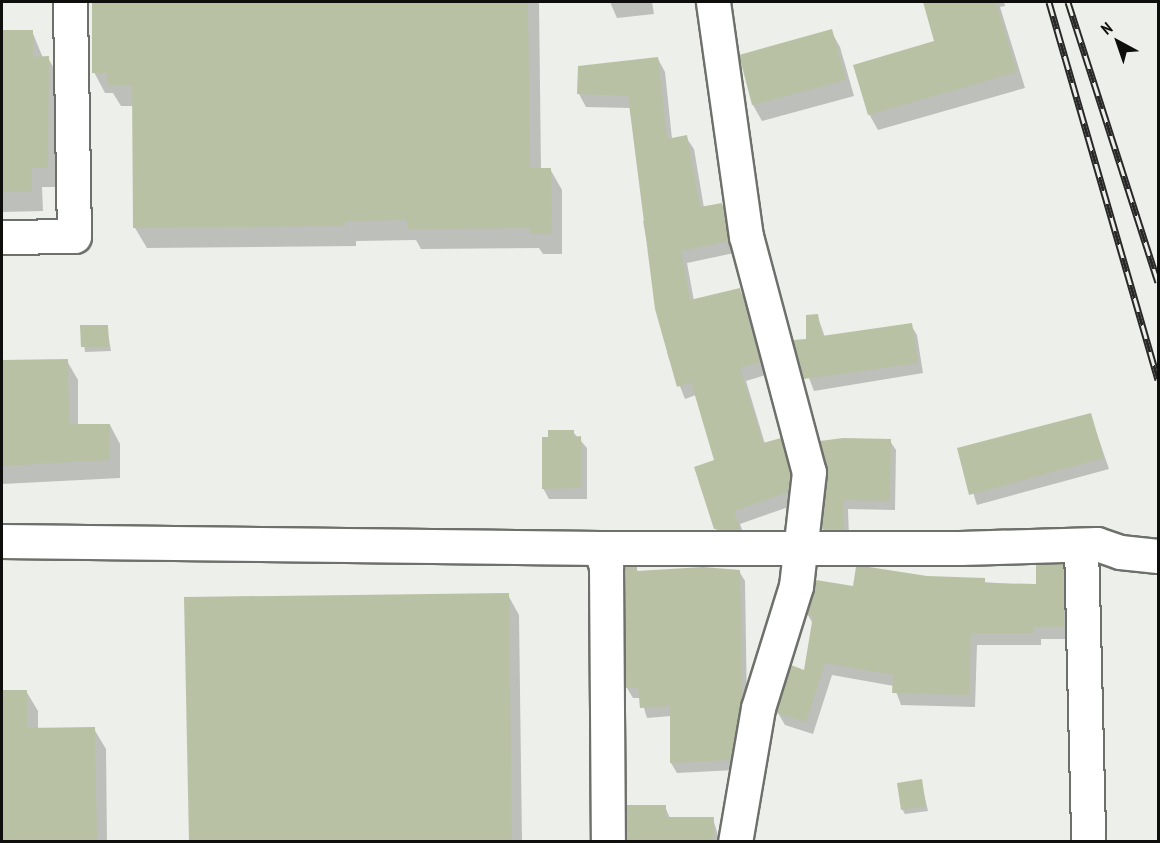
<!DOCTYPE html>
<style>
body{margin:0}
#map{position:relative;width:1160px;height:843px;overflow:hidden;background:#edefea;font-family:"PT Sans Narrow",sans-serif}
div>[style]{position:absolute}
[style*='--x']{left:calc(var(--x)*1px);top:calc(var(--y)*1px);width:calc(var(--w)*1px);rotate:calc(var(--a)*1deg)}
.shadow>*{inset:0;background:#0003}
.building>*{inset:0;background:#b9c1a4}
.roads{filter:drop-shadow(2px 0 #6e706b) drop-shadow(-2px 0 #6e706b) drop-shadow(0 2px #6e706b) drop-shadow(0 -2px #6e706b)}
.minor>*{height:33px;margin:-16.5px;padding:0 16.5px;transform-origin:16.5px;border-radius:16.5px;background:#fff}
.rail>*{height:7px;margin-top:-3.5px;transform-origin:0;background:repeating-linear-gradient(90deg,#edefea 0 14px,#282826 0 28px);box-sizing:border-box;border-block:2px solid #282826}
span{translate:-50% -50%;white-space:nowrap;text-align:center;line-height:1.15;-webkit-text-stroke:5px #edefea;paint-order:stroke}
.frame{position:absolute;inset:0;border:3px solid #0e0e0c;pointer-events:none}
.north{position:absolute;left:1088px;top:12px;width:60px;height:60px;-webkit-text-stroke:4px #edefea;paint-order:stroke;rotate:320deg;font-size:16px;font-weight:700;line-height:24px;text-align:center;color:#0e0e0c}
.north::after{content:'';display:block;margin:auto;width:21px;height:27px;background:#0e0e0c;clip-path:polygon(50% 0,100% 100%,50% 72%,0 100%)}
</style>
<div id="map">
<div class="shadow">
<i style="clip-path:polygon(93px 2px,539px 2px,541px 169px,550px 169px,562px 190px,562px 254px,543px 254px,539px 248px,421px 249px,416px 240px,356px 241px,356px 246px,147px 248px,135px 228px,134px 106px,121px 106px,113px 93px,105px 93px,94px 72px)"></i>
<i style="clip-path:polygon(610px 2px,652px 2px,654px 14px,617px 18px)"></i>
<i style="clip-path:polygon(924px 2px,1004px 2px,1005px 6px,1000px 7px,1025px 88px,878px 130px,869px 114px,936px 42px)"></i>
<i style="clip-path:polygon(32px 31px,43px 58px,48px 58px,59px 77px,58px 187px,42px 187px,43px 211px,2px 212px,2px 32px)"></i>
<i style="clip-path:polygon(831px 31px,840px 47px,854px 96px,762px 121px,753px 105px,741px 56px)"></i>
<i style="clip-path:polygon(658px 59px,665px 72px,672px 139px,686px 137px,694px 149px,704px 208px,722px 205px,729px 218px,734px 253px,687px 263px,694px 301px,739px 290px,747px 302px,766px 375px,746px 381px,765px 444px,780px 440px,796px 487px,794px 505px,740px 524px,746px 541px,723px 541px,716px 529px,716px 461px,696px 395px,685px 399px,668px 356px,643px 221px,647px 221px,631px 108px,586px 107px,579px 94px,580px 67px)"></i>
<i style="clip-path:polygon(817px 315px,825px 337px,911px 325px,917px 335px,923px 373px,814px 391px,795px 342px,808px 340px)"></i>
<i style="clip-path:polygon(82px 327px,107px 327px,111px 351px,85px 352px)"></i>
<i style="clip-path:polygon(67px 361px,78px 380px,78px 426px,110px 425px,120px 444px,120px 478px,2px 484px,2px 362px)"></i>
<i style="clip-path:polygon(1090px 414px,1109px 469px,977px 505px,959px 449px)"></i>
<i style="clip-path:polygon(573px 432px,587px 448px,587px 499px,549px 499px,543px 488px)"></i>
<i style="clip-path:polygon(890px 441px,896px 450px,895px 510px,848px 509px,849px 539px,828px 539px,823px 529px,829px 474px)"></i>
<i style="clip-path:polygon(1062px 565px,1069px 578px,1070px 639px,1041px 639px,1041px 645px,977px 645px,975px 707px,901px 705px,894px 686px,832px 675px,813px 734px,785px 725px,778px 713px,805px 672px,813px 624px,808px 615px,855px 587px,927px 578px,1038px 586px)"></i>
<i style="clip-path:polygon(636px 568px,638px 572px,739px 571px,745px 581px,747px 709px,735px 770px,677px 773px,671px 763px,671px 716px,647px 718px,641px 698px,633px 698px,627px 688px)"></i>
<i style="clip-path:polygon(508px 595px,519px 615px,522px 842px,190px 842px)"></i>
<i style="clip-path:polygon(2px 691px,26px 691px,38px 711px,38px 730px,94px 729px,106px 749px,107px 842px,2px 842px)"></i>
<i style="clip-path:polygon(921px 781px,928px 811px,905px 814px,902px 809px)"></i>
<i style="clip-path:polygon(628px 807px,665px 807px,670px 818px,713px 819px,720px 842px,625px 842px)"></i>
</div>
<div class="building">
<i style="clip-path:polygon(92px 2px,528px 2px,530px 168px,551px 168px,552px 234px,530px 234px,530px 228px,408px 229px,407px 220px,345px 221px,345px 226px,133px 228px,132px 86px,108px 86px,107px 73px,92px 73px)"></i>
<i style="clip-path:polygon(923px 2px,996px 2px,1017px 72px,868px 115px,853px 65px,934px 41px)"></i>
<i style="clip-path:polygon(832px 29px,846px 80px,752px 105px,739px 55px)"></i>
<i style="clip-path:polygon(2px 30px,33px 30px,33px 57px,49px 56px,48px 168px,32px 168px,32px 192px,2px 192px)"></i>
<i style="clip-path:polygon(658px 57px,667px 139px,687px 135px,700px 207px,722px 203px,728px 241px,681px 251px,690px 300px,740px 288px,760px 362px,740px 368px,763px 443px,781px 438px,790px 473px,788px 492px,734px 511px,740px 529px,714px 529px,694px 467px,714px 460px,691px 382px,677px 387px,655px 309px,628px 96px,577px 94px,578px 66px)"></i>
<i style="clip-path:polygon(818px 314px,822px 336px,912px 323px,918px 363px,804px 379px,793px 340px,806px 339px,806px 315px)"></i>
<i style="clip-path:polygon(80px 325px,108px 325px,109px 347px,81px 347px)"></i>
<i style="clip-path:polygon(68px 359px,69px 424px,110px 424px,110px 460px,2px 466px,2px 360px)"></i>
<i style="clip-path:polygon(1091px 413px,1104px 458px,969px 495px,957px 448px)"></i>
<i style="clip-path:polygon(548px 430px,574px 430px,574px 437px,581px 436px,582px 488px,542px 489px,542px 437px,548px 437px)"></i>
<i style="clip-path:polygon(843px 438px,891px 439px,890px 501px,843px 500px,844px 529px,821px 529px,828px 474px,820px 441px)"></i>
<i style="clip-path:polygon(1063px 564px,1064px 627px,1034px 627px,1034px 633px,971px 633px,969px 695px,892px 693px,893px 675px,825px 663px,806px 722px,776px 713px,791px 665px,804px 670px,813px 616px,806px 615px,816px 580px,853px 586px,856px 567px,869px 567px,927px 576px,985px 578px,985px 583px,1036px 584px,1036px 565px)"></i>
<i style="clip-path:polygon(625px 567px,637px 567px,637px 571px,703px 567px,740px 570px,742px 697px,730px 760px,670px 763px,670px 706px,640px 708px,638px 688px,626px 688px)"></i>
<i style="clip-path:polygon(509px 593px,512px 842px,189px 842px,184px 597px)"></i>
<i style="clip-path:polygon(2px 690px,27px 690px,27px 728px,95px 727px,97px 842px,2px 842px)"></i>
<i style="clip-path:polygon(922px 779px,926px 806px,901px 810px,897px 783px)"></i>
<i style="clip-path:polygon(626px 805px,666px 805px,666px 817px,714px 817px,713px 842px,627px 841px)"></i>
</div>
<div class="roads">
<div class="minor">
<i style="--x:713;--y:2;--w:236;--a:82"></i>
<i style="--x:746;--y:236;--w:244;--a:75.1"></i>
<i style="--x:809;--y:472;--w:115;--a:96.5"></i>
<i style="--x:796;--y:586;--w:128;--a:107.3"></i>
<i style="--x:758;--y:708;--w:136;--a:99.7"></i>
<i style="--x:2;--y:237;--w:72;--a:-0.8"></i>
<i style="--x:74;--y:236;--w:234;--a:-91"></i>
<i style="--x:2;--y:541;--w:598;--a:0.67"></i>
<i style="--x:600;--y:548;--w:360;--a:0"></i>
<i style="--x:960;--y:548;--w:137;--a:-1.7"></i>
<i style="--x:1097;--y:544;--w:24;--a:19"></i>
<i style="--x:1120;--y:552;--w:38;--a:6"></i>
<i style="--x:1081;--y:545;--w:297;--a:88.6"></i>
<i style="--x:600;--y:548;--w:20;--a:72"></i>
<i style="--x:606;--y:567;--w:275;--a:89.6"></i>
</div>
</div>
<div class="rail">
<i style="--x:1049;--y:2;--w:393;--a:73.9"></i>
<i style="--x:1068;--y:2;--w:294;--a:72.2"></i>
</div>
<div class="frame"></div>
<div class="north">N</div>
</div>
